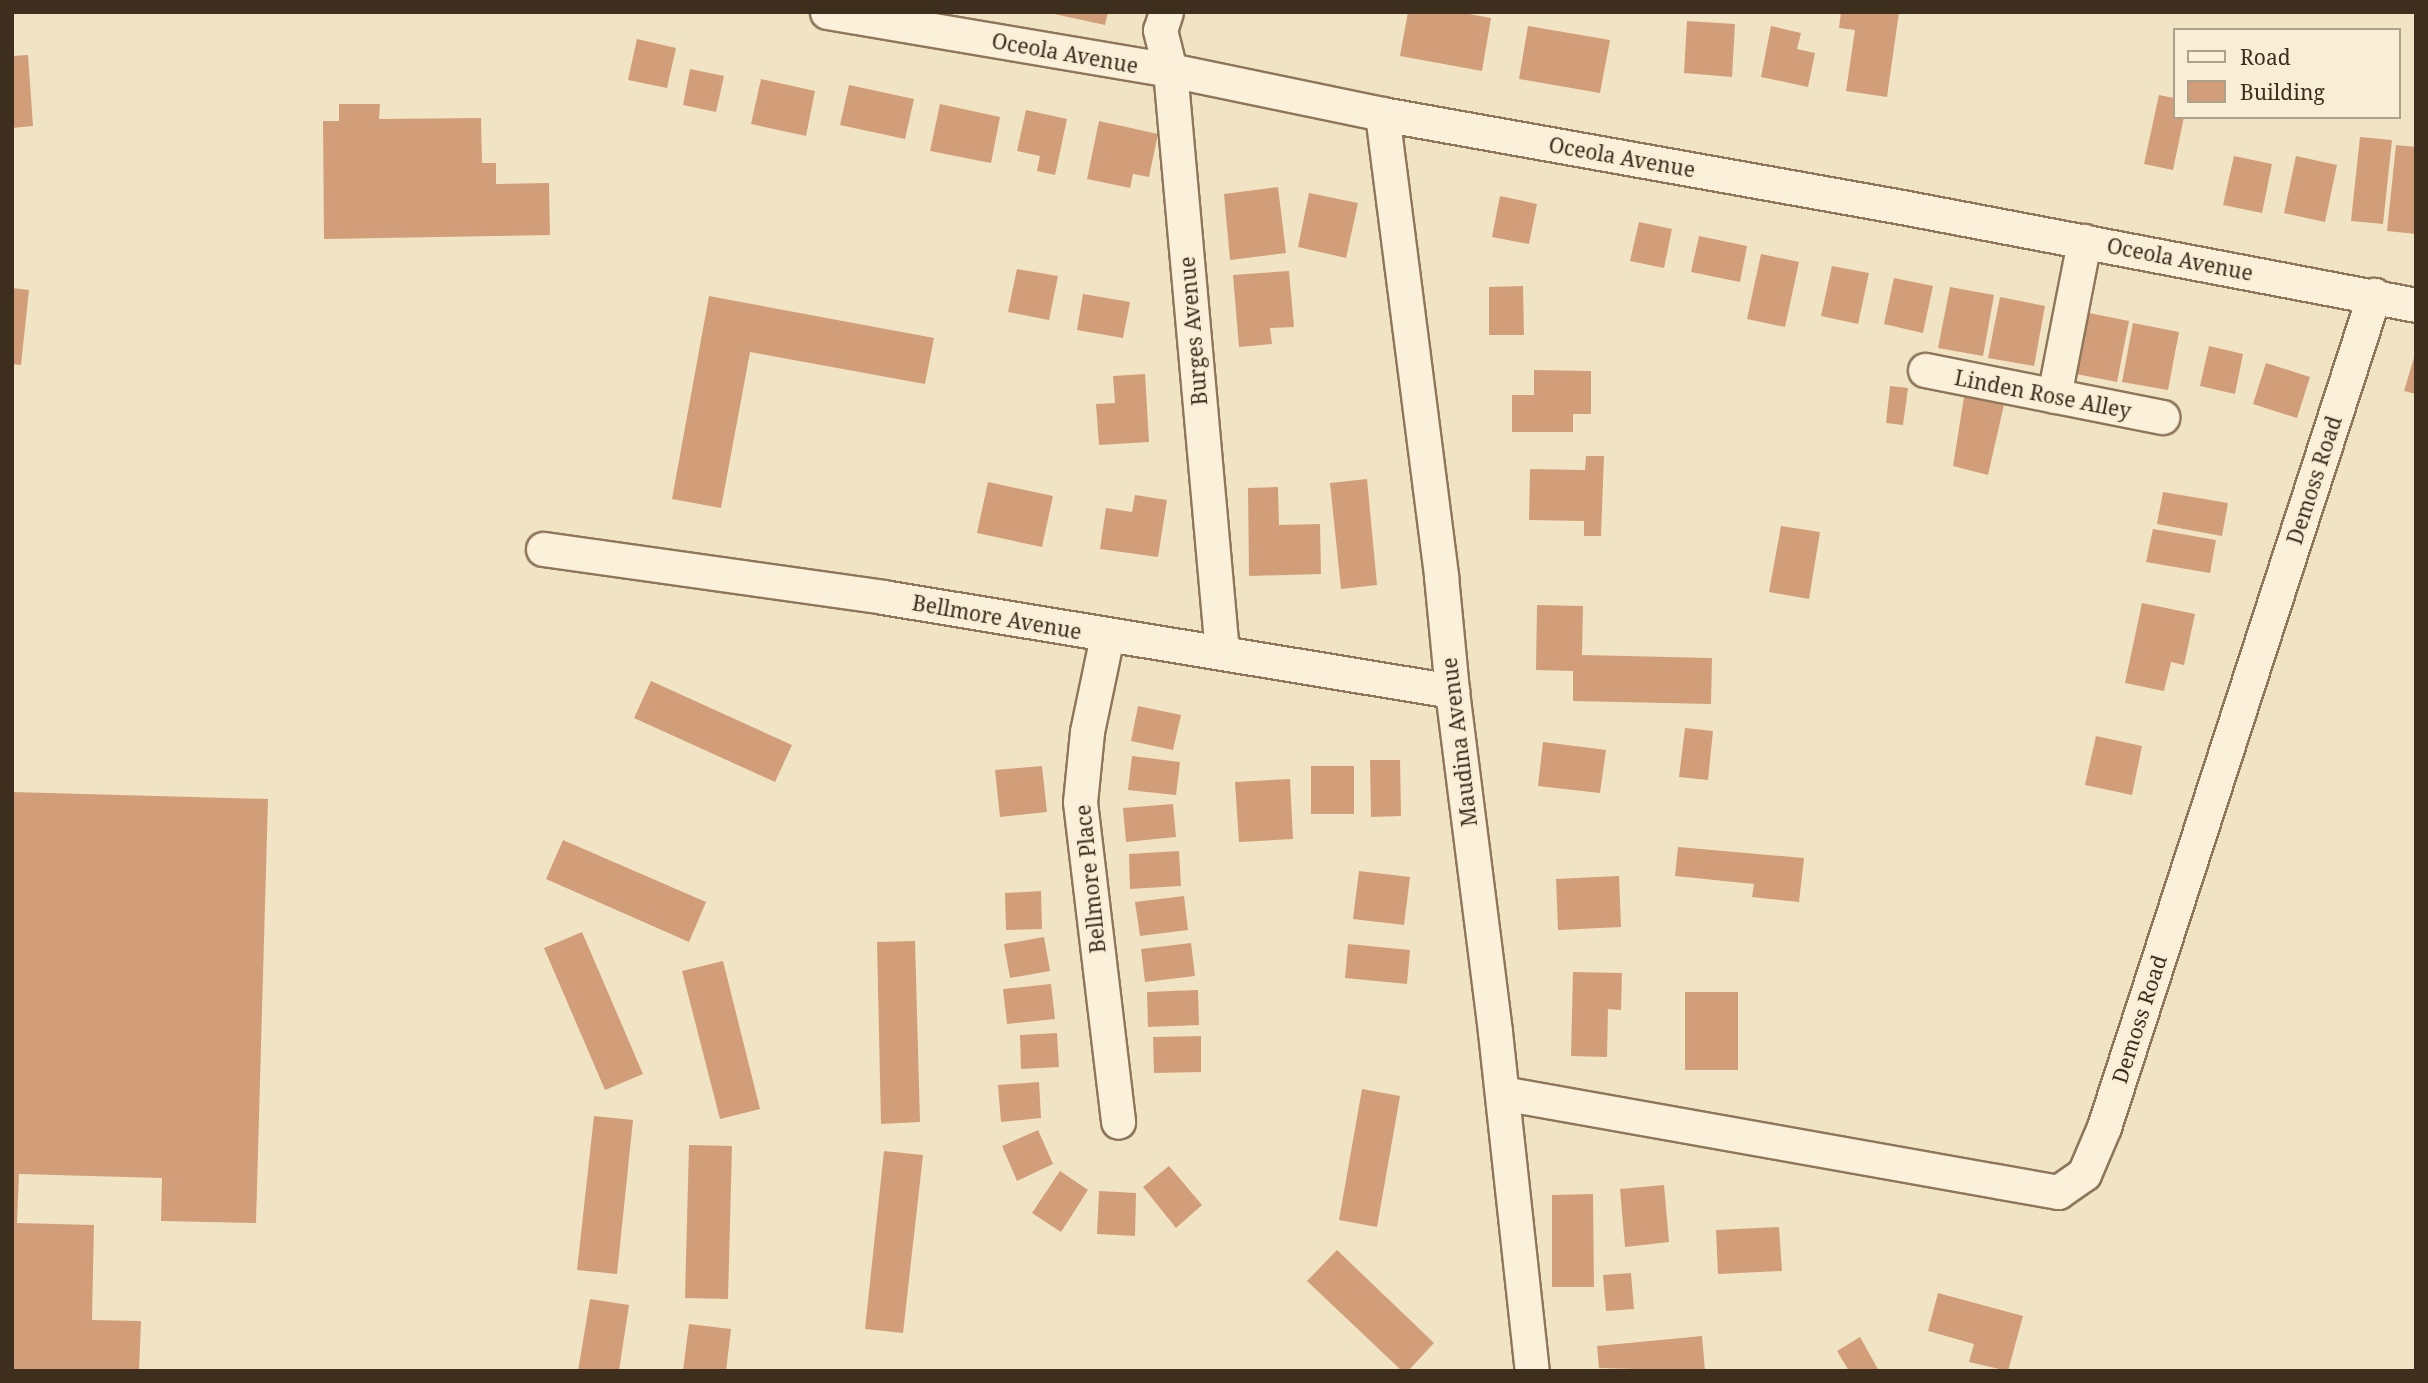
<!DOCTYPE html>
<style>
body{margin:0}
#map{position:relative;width:2428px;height:1383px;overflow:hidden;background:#f1e4c5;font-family:"Noto Serif",serif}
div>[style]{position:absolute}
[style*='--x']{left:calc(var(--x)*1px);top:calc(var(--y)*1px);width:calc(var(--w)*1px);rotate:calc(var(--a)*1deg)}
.building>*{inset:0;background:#d29e79}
.roads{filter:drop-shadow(2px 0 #8e765a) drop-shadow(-2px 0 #8e765a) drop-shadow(0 2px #8e765a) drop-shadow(0 -2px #8e765a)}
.street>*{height:33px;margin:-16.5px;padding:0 16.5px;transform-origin:16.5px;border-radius:16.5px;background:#fbf1da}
span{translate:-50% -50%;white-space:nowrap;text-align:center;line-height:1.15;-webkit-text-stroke:5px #f8eed6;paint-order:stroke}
.street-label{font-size:21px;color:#3d2e1e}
.frame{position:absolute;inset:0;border:14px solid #3d2e1e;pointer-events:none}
.legend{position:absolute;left:2173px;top:28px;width:228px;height:91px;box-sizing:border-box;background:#f8eed6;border:2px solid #ada18c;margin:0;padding:9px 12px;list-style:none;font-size:21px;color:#3d2e1e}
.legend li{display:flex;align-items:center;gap:14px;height:35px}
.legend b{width:35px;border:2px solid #ada18c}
</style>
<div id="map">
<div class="building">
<i style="clip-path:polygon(1045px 12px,1108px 12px,1105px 25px)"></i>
<i style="clip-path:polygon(1408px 12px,1458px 12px,1491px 18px,1482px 71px,1400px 56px)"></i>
<i style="clip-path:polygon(1841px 12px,1899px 12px,1887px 97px,1846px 91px,1855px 30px,1839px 28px)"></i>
<i style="clip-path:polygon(1687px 21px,1735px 24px,1732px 77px,1684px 73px)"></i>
<i style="clip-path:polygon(1528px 26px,1610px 40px,1600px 93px,1519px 79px)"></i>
<i style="clip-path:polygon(1771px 26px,1801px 33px,1797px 49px,1815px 53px,1808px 87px,1761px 77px)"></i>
<i style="clip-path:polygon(637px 39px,676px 48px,667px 88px,628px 80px)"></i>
<i style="clip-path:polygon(28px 55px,33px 126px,12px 128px,12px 56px)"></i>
<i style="clip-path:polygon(690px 69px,724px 76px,716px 112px,683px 105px)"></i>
<i style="clip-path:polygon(761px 79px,815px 91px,806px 136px,751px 124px)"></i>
<i style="clip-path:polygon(849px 85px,914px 99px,905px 139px,840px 125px)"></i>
<i style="clip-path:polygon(2159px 95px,2174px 98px,2174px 117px,2184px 117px,2173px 170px,2144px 164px)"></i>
<i style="clip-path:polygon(339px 104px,380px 104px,379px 119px,481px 118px,482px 163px,496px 163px,496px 184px,549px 183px,550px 235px,324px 239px,323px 121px,339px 121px)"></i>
<i style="clip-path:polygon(940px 104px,1000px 117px,991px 163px,930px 151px)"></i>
<i style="clip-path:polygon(1026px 110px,1067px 119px,1055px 175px,1037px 171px,1040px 156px,1017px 151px)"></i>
<i style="clip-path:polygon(1099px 121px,1158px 134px,1149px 177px,1133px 174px,1130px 188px,1087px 179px)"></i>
<i style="clip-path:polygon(2360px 137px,2392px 140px,2383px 224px,2351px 221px)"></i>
<i style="clip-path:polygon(2396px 145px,2416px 147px,2416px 234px,2387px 231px)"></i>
<i style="clip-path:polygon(2234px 156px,2272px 164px,2262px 213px,2223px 205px)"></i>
<i style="clip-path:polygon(2296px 156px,2337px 165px,2325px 222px,2284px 213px)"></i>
<i style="clip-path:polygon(1278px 187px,1286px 253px,1230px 260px,1224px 194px)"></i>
<i style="clip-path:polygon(1309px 193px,1358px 203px,1346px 258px,1298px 247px)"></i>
<i style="clip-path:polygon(1500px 196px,1537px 204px,1529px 244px,1492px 237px)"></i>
<i style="clip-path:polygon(1639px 222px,1672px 229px,1664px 268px,1630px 261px)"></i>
<i style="clip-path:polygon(1699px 236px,1747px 246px,1740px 282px,1691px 272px)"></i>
<i style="clip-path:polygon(1761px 254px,1799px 262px,1785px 327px,1747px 319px)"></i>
<i style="clip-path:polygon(1832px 266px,1869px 273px,1858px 324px,1821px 316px)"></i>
<i style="clip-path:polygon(1017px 269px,1058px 276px,1049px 320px,1008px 312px)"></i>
<i style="clip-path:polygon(1289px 271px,1294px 327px,1270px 328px,1272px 344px,1239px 347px,1233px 275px)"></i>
<i style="clip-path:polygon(1894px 278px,1933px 286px,1923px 333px,1884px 324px)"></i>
<i style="clip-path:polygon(1523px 286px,1524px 335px,1489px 335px,1489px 287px)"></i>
<i style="clip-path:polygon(1950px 287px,1994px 295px,1983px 356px,1938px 348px)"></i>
<i style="clip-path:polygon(12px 288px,29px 290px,21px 365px,12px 364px)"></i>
<i style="clip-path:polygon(1083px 294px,1130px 302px,1123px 338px,1077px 330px)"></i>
<i style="clip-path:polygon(709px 296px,934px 338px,925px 384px,750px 352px,721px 508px,672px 499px)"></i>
<i style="clip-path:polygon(2000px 297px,2045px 306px,2034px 366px,1988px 358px)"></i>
<i style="clip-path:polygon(2084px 312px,2129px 321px,2117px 382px,2071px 373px)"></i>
<i style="clip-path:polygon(2133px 323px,2179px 332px,2168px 390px,2122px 382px)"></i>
<i style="clip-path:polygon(2209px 346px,2243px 354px,2235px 394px,2200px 386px)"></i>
<i style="clip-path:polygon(2416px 351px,2416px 394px,2404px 391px)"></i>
<i style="clip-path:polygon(2266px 363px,2310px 377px,2297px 418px,2253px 404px)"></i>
<i style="clip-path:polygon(1534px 370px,1591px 371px,1591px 414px,1573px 414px,1573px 432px,1512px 432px,1512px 395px,1534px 395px)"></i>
<i style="clip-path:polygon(1145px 374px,1149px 442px,1099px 445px,1096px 404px,1115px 403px,1113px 376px)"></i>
<i style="clip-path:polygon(1890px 386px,1908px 388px,1903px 425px,1886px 423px)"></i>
<i style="clip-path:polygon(1965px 391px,2005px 400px,1988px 475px,1953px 466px)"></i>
<i style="clip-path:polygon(1586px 456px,1604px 456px,1601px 536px,1584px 536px,1584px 521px,1529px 520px,1530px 469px,1585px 470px)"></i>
<i style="clip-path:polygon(1367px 479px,1377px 585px,1341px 589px,1330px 483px)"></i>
<i style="clip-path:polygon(988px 482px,1053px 496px,1042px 547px,977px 533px)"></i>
<i style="clip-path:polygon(1278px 487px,1279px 525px,1320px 524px,1321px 574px,1249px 576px,1248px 488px)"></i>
<i style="clip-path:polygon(2163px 492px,2228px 503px,2222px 536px,2157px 524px)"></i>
<i style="clip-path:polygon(1135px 495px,1167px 500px,1158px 557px,1100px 549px,1106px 508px,1132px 512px)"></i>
<i style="clip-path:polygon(1781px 526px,1820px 532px,1809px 599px,1769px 592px)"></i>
<i style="clip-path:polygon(2153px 529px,2216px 540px,2210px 573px,2146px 562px)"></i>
<i style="clip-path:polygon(2142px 603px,2195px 614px,2184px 665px,2171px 662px,2164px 691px,2125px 683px)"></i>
<i style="clip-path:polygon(1537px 605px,1583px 606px,1582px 655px,1712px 658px,1711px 704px,1573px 701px,1573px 671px,1536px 670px)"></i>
<i style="clip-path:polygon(651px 681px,792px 745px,775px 782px,634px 718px)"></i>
<i style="clip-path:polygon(1138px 706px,1181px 715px,1173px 750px,1131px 741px)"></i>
<i style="clip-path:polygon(1685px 728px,1713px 731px,1708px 780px,1679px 777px)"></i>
<i style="clip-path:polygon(2096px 736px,2142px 746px,2132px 795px,2085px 785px)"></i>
<i style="clip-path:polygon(1543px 742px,1606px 750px,1600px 793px,1538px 786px)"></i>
<i style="clip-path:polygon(1132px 756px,1180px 762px,1176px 795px,1128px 790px)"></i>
<i style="clip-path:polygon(1370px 760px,1400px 760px,1401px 816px,1371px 817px)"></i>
<i style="clip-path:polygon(1042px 766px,1047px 812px,1000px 817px,995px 770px)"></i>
<i style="clip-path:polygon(1311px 766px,1354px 766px,1354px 814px,1311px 814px)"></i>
<i style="clip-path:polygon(1290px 779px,1293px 839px,1239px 842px,1235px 782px)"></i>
<i style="clip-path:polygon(12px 792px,268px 799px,256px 1223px,161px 1221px,162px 1178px,19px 1174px,17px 1223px,94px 1225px,92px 1320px,141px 1321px,139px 1371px,12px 1371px)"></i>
<i style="clip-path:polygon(1173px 804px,1176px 837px,1126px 842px,1123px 808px)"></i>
<i style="clip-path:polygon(563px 840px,706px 902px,689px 942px,546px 879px)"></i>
<i style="clip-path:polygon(1678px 847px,1804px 858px,1799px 902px,1752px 897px,1754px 884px,1675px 876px)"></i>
<i style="clip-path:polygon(1179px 851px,1181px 886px,1130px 889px,1129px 854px)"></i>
<i style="clip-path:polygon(1359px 871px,1410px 877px,1404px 925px,1353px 919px)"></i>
<i style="clip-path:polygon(1619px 876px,1621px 927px,1558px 930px,1556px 879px)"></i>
<i style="clip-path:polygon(1041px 891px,1042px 929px,1006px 930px,1005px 893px)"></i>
<i style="clip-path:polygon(1184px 896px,1188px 930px,1140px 936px,1135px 902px)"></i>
<i style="clip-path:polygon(582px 932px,643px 1074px,605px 1090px,544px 948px)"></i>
<i style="clip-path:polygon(1044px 937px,1050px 971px,1010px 978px,1004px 944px)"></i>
<i style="clip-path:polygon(915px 941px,920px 1122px,881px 1124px,877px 942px)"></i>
<i style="clip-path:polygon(1191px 943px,1195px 976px,1145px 982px,1141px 949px)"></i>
<i style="clip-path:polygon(1348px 944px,1410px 950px,1407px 984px,1345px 978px)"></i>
<i style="clip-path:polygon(723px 961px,760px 1109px,720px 1119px,682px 971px)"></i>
<i style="clip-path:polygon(1573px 972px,1622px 973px,1621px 1010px,1608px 1009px,1607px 1057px,1571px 1056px)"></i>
<i style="clip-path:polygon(1051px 984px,1055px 1019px,1007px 1024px,1003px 989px)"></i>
<i style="clip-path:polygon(1198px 990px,1199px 1025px,1148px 1027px,1147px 992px)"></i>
<i style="clip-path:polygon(1685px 992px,1738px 992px,1738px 1070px,1685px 1070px)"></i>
<i style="clip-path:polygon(1057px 1033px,1059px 1067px,1021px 1069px,1020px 1035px)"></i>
<i style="clip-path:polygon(1201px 1036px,1201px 1072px,1154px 1073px,1153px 1037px)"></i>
<i style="clip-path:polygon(1039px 1082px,1041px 1118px,1001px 1122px,998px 1085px)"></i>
<i style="clip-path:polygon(1362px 1089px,1400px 1096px,1377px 1227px,1339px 1220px)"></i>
<i style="clip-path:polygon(594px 1116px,633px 1120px,617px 1274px,577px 1270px)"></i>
<i style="clip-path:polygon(1038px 1130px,1053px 1164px,1017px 1181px,1002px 1146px)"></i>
<i style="clip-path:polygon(689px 1145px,732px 1146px,728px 1299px,685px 1298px)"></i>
<i style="clip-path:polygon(884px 1151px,923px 1155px,903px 1333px,865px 1329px)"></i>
<i style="clip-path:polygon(1169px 1166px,1202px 1205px,1176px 1228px,1143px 1187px)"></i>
<i style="clip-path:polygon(1060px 1171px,1088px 1190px,1061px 1232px,1032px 1213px)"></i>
<i style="clip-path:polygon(1664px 1185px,1669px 1242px,1625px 1247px,1620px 1189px)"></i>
<i style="clip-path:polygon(1099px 1191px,1136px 1193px,1135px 1236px,1097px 1234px)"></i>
<i style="clip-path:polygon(1593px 1194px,1594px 1287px,1552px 1287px,1552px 1195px)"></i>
<i style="clip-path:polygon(1779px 1227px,1782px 1271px,1718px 1274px,1716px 1230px)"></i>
<i style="clip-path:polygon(1337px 1250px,1434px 1343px,1408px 1371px,1402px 1371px,1307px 1281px)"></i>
<i style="clip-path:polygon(1631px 1273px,1634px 1309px,1606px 1311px,1603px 1275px)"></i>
<i style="clip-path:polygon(1938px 1293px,2023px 1316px,2008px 1371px,1969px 1362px,1974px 1344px,1928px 1331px)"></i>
<i style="clip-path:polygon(590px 1299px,629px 1305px,619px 1371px,578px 1371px)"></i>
<i style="clip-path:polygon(689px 1324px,731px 1329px,726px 1371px,683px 1371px)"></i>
<i style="clip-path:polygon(1702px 1336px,1705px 1371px,1599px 1368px,1597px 1346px)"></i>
<i style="clip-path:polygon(1860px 1337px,1879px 1371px,1849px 1371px,1837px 1351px)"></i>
</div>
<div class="roads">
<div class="street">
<i style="--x:827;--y:12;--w:348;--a:9.6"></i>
<i style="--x:1170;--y:70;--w:217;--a:11.7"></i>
<i style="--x:1382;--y:114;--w:528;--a:10.14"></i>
<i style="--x:1902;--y:207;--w:523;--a:10.79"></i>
<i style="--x:1166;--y:12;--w:19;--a:108"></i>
<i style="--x:1160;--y:30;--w:41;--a:76"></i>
<i style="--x:1170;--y:70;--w:585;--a:84.9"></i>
<i style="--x:1382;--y:114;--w:466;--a:82.7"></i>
<i style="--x:1441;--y:576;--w:116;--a:84.5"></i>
<i style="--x:1452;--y:691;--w:344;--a:82.8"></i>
<i style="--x:1495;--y:1032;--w:341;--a:83.8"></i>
<i style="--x:1925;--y:370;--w:242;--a:11.2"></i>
<i style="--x:2054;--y:396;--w:158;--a:-79"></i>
<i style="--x:543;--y:549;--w:343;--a:8"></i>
<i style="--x:883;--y:597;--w:577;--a:9.38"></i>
<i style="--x:1107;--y:636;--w:98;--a:101.8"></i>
<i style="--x:1087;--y:732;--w:70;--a:95.7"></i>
<i style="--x:1080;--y:802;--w:322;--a:83.2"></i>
<i style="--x:1502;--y:1093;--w:565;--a:10.1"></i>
<i style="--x:2058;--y:1192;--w:32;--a:-35"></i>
<i style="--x:2084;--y:1174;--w:51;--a:-66.9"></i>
<i style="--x:2104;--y:1127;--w:875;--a:-72.02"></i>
</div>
</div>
<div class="street-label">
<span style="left:1065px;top:53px;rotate:10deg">Oceola Avenue</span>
<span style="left:1622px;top:157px;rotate:10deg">Oceola Avenue</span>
<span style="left:2180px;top:259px;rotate:11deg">Oceola Avenue</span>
<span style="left:1193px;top:331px;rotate:-95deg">Burges Avenue</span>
<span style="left:2043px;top:394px;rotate:11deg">Linden Rose Alley</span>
<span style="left:2314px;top:480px;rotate:-72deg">Demoss Road</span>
<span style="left:997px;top:617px;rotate:10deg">Bellmore Avenue</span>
<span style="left:1459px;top:742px;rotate:-97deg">Maudina Avenue</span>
<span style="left:1090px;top:879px;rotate:-96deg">Bellmore Place</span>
<span style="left:2139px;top:1019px;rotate:-72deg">Demoss Road</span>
</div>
<div class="frame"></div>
<ul class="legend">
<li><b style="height:9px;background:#fbf1da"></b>Road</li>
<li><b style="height:19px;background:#d29e79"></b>Building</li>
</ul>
</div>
